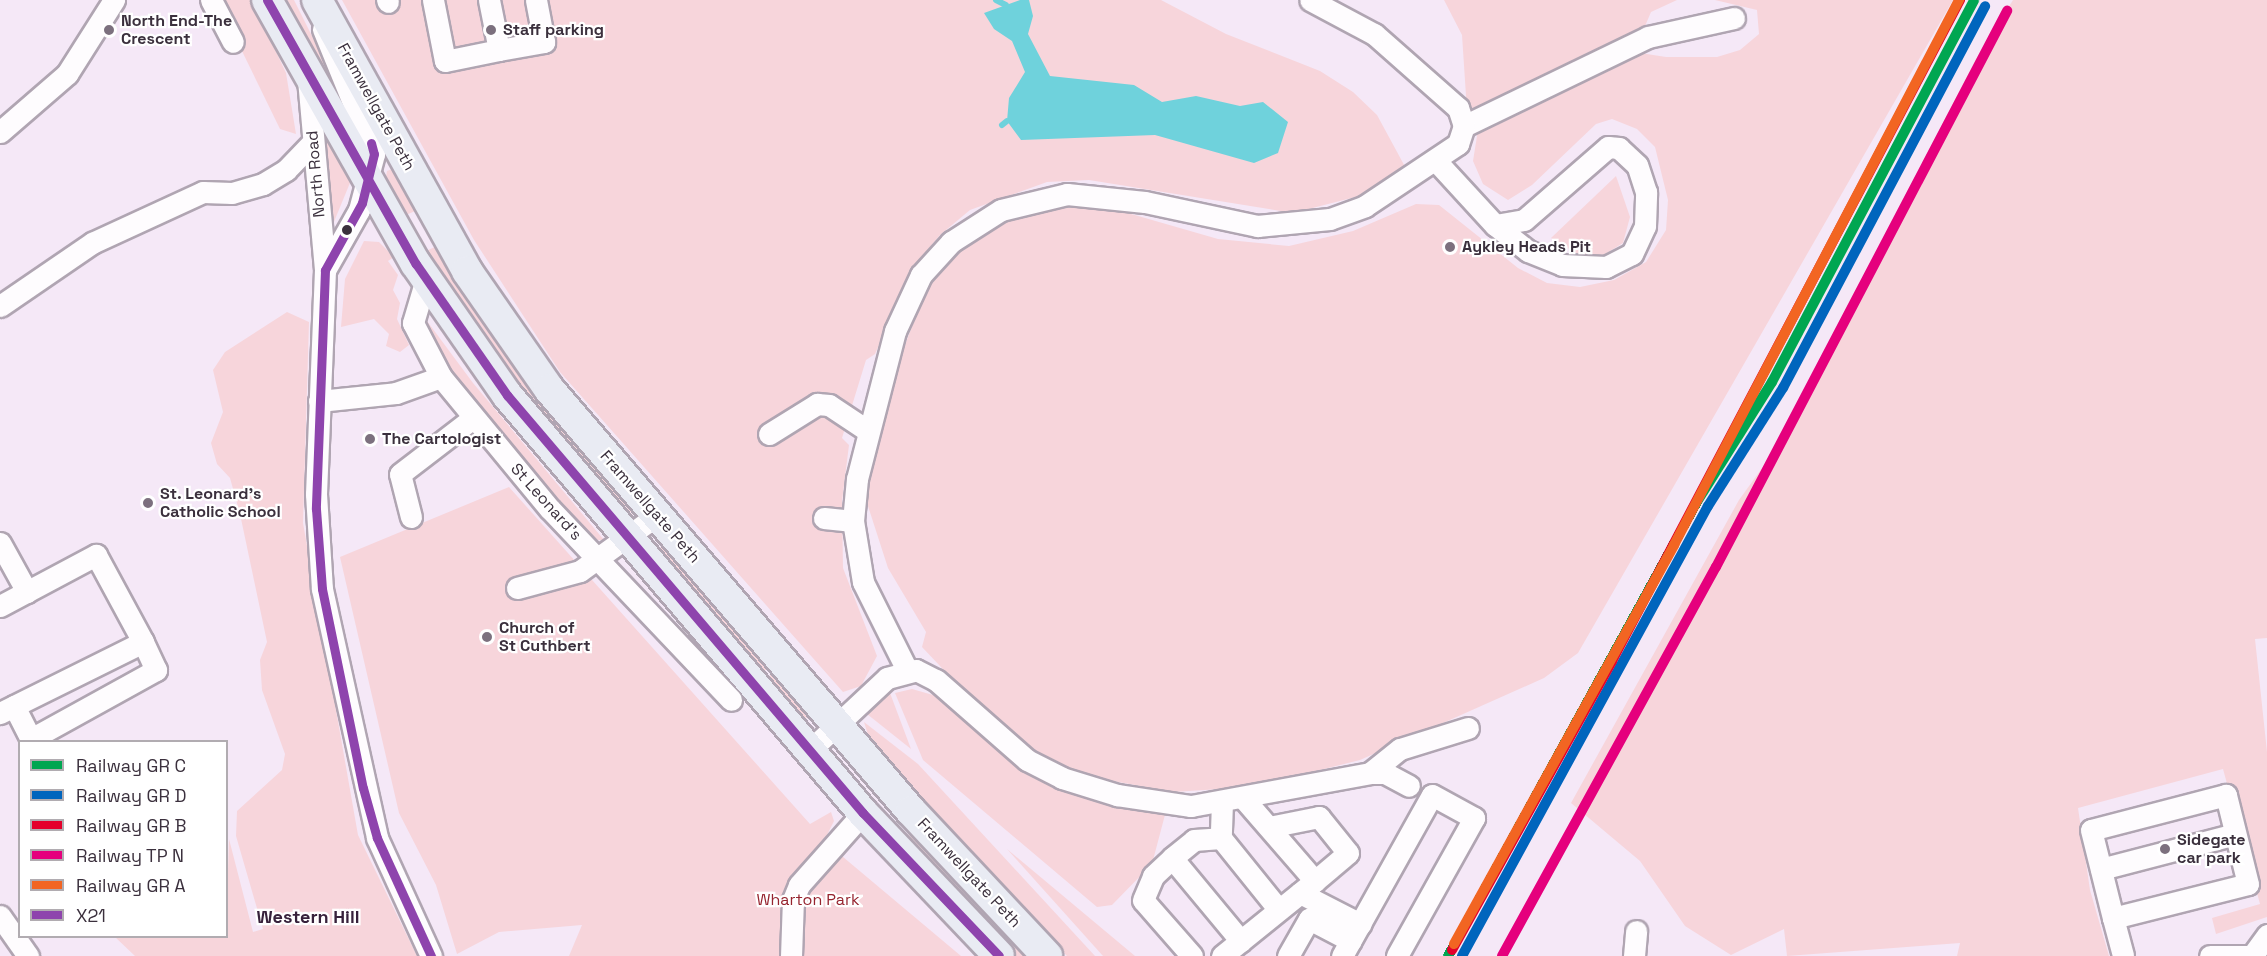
<!DOCTYPE html>
<style>
body{margin:0}
#map{position:relative;width:2267px;height:956px;overflow:hidden;background:#f5e8f7;font-family:"Space Grotesk",sans-serif}
div>[style]{position:absolute}
[style*='--x']{left:calc(var(--x)*1px);top:calc(var(--y)*1px);width:calc(var(--w)*1px);rotate:calc(var(--a)*1deg)}
.green>*{inset:0;background:#f7d5db}
.water>*{inset:0;background:#6fd2dc}
.stream>*{height:6px;margin:-3px;padding:0 3px;transform-origin:3px;border-radius:3px;background:#6fd2dc}
.roads{filter:drop-shadow(2px 0 #b0a5b2) drop-shadow(-2px 0 #b0a5b2) drop-shadow(0 2px #b0a5b2) drop-shadow(0 -2px #b0a5b2)}
.minor>*{height:21px;margin:-10.5px;padding:0 10.5px;transform-origin:10.5px;border-radius:10.5px;background:#fefcfe}
.highway>*{height:30px;margin:-15px;padding:0 15px;transform-origin:15px;border-radius:15px;background:#e9ebf3}
.bus-1>*{height:9px;margin:-4.5px;padding:0 4.5px;transform-origin:4.5px;border-radius:4.5px;background:#8e44ad}
.rail-1>*{height:10px;margin:-5px;padding:0 5px;transform-origin:5px;border-radius:5px;background:#00a651}
.rail-2>*{height:10px;margin:-5px;padding:0 5px;transform-origin:5px;border-radius:5px;background:#0065bd}
.rail-3>*{height:10px;margin:-5px;padding:0 5px;transform-origin:5px;border-radius:5px;background:#e4002b}
.rail-4>*{height:10px;margin:-5px;padding:0 5px;transform-origin:5px;border-radius:5px;background:#e5007d}
.rail-5>*{height:10px;margin:-5px;padding:0 5px;transform-origin:5px;border-radius:5px;background:#f26522}
.dots>*{width:16px;height:16px;translate:-50% -50%;box-sizing:border-box;border:3px solid #fff;border-radius:50%}
span{translate:-50% -50%;white-space:nowrap;text-align:center;line-height:1.15;-webkit-text-stroke:4.5px #fff;paint-order:stroke}
.poi-label{font-size:16px;color:#3b303d;font-weight:700}
.left{translate:0 -50%;text-align:left}
.street-label{font-size:16px;color:#3b303d}
.park-label{font-size:16px;color:#96242f}
.neighbourhood-label{font-size:18px;color:#37213b;font-weight:700}
.legend{position:absolute;left:18px;top:740px;width:210px;height:198px;box-sizing:border-box;background:#fff;border:2px solid #b1acb1;margin:0;padding:8px 10px;list-style:none;font-size:18px;color:#3b303d}
.legend li{display:flex;align-items:center;gap:12px;height:30px}
.legend b{width:30px;border:2px solid #b1acb1}
</style>
<div id="map">
<div class="green">
<i style="clip-path:polygon(217px 0,252px 0,286px 73px,296px 134px,280px 129px)"></i>
<i style="clip-path:polygon(283px 0,294px 0,368px 148px)"></i>
<i style="clip-path:polygon(342px 0,1161px 0,1226px 34px,1320px 71px,1353px 92px,1377px 115px,1409px 174px,1371px 193px,1293px 213px,1089px 180px,1047px 182px,970px 210px,940px 235px,914px 266px,875px 354px,866px 360px,842px 438px,849px 445px,842px 501px,843px 568px,877px 656px,861px 686px,843px 692px,560px 372px,474px 240px)"></i>
<i style="clip-path:polygon(1444px 0,1677px 0,1651px 12px,1634px 52px,1666px 57px,1717px 57px,1740px 50px,1759px 34px,1757px 10px,1715px 0,1953px 0,1578px 653px,1544px 678px,1360px 760px,1252px 787px,1173px 792px,1091px 777px,1044px 757px,976px 704px,922px 647px,926px 632px,888px 568px,867px 503px,874px 444px,891px 381px,935px 267px,1023px 212px,1100px 205px,1218px 239px,1289px 246px,1353px 231px,1416px 204px,1439px 205px,1518px 268px,1547px 283px,1580px 287px,1614px 280px,1646px 262px,1666px 230px,1668px 200px,1655px 147px,1637px 129px,1612px 119px,1596px 124px,1532px 185px,1508px 200px,1483px 184px,1473px 161px,1477px 136px,1467px 111px,1462px 35px)"></i>
<i style="clip-path:polygon(2013px 0,2267px 0,2267px 638px,2255px 639px,2267px 752px,2267px 917px,2216px 934px,2212px 918px,2260px 904px,2223px 769px,2078px 808px,2090px 890px,2109px 956px,1957px 956px,1960px 943px,1787px 956px,1784px 929px,1731px 955px,1685px 926px,1640px 861px,1571px 803px,1739px 500px,1770px 457px,1976px 59px)"></i>
<i style="clip-path:polygon(323px 131px,352px 178px,331px 229px,328px 218px)"></i>
<i style="clip-path:polygon(397px 167px,420px 209px,401px 217px,384px 188px,387px 171px)"></i>
<i style="clip-path:polygon(1616px 176px,1630px 217px,1623px 243px,1602px 256px,1576px 253px,1551px 238px)"></i>
<i style="clip-path:polygon(364px 241px,379px 242px,394px 257px,388px 261px,398px 275px,393px 290px,400px 303px,397px 319px,409px 345px,400px 352px,386px 346px,389px 334px,374px 319px,341px 327px,345px 279px)"></i>
<i style="clip-path:polygon(441px 244px,634px 511px,633px 515px,497px 362px,422px 253px)"></i>
<i style="clip-path:polygon(287px 312px,309px 322px,303px 523px,358px 835px,417px 956px,135px 956px,115px 937px,226px 936px,229px 839px,253px 932px,263px 929px,236px 836px,237px 811px,282px 770px,285px 754px,262px 690px,260px 660px,267px 642px,240px 514px,230px 478px,217px 464px,211px 443px,223px 412px,213px 370px,225px 352px)"></i>
<i style="clip-path:polygon(427px 321px,473px 383px,604px 540px,592px 540px,506px 444px,423px 330px)"></i>
<i style="clip-path:polygon(509px 487px,810px 824px,831px 812px,834px 821px,824px 841px,961px 956px,569px 956px,582px 925px,499px 932px,457px 954px,436px 885px,399px 813px,340px 557px)"></i>
<i style="clip-path:polygon(661px 545px,666px 545px,773px 664px,762px 673px,659px 554px)"></i>
<i style="clip-path:polygon(777px 670px,814px 718px,812px 720px,799px 715px,768px 677px)"></i>
<i style="clip-path:polygon(912px 689px,933px 695px,1007px 756px,1166px 811px,1152px 864px,1112px 905px,1097px 907px,923px 760px,895px 693px)"></i>
<i style="clip-path:polygon(890px 693px,911px 749px,867px 714px)"></i>
<i style="clip-path:polygon(864px 722px,918px 764px,1095px 956px,1067px 956px,1025px 914px,869px 738px)"></i>
<i style="clip-path:polygon(897px 812px,1034px 956px,1016px 956px,969px 908px,913px 843px)"></i>
<i style="clip-path:polygon(1007px 849px,1135px 956px,1103px 956px)"></i>
</div>
<div class="water">
<i style="clip-path:polygon(1020px 0,1029px 0,1033px 16px,1028px 34px,1050px 76px,1134px 85px,1162px 102px,1196px 96px,1240px 106px,1263px 102px,1288px 122px,1278px 153px,1254px 163px,1155px 135px,1021px 140px,1007px 121px,1009px 98px,1025px 72px,1012px 41px,994px 29px,984px 13px)"></i>
</div>
<div class="stream">
<i style="--x:996;--y:0;--w:11;--a:27"></i>
<i style="--x:1002;--y:125;--w:6;--a:-39"></i>
</div>
<div class="roads">
<div class="minor">
<i style="--x:211;--y:0;--w:47;--a:62.4"></i>
<i style="--x:387;--y:0;--w:2;--a:63"></i>
<i style="--x:433;--y:0;--w:62;--a:78.9"></i>
<i style="--x:445;--y:61;--w:55;--a:-11.5"></i>
<i style="--x:499;--y:50;--w:51;--a:-101.3"></i>
<i style="--x:323;--y:29;--w:135;--a:67.8"></i>
<i style="--x:374;--y:154;--w:58;--a:105"></i>
<i style="--x:359;--y:210;--w:69;--a:119.5"></i>
<i style="--x:499;--y:50;--w:46;--a:-10.1"></i>
<i style="--x:544;--y:42;--w:43;--a:-100.8"></i>
<i style="--x:308;--y:79;--w:192;--a:84.9"></i>
<i style="--x:325;--y:270;--w:224;--a:92.3"></i>
<i style="--x:316;--y:494;--w:95;--a:86.4"></i>
<i style="--x:322;--y:589;--w:255;--a:77.5"></i>
<i style="--x:377;--y:838;--w:130;--a:65.4"></i>
<i style="--x:1464;--y:126;--w:204;--a:-25.8"></i>
<i style="--x:1648;--y:37;--w:88;--a:-12.5"></i>
<i style="--x:0;--y:132;--w:89;--a:-40.9"></i>
<i style="--x:67;--y:74;--w:88;--a:-57.6"></i>
<i style="--x:1437;--y:162;--w:86;--a:47.4"></i>
<i style="--x:1495;--y:225;--w:42;--a:38.2"></i>
<i style="--x:1528;--y:251;--w:37;--a:22"></i>
<i style="--x:1562;--y:265;--w:44;--a:2.6"></i>
<i style="--x:1606;--y:267;--w:29;--a:-27"></i>
<i style="--x:1632;--y:254;--w:31;--a:-65"></i>
<i style="--x:1645;--y:226;--w:34;--a:-88"></i>
<i style="--x:1646;--y:192;--w:28;--a:-108"></i>
<i style="--x:1637;--y:165;--w:25;--a:-137"></i>
<i style="--x:1619;--y:148;--w:11;--a:-175"></i>
<i style="--x:1608;--y:147;--w:111;--a:139"></i>
<i style="--x:1524;--y:220;--w:29;--a:170"></i>
<i style="--x:426;--y:279;--w:46;--a:106.5"></i>
<i style="--x:413;--y:323;--w:61;--a:62.6"></i>
<i style="--x:441;--y:377;--w:171;--a:50.5"></i>
<i style="--x:550;--y:509;--w:263;--a:46.5"></i>
<i style="--x:0;--y:306;--w:112;--a:-34.4"></i>
<i style="--x:92;--y:243;--w:122;--a:-24.7"></i>
<i style="--x:203;--y:192;--w:29;--a:2"></i>
<i style="--x:232;--y:193;--w:32;--a:-16"></i>
<i style="--x:263;--y:184;--w:27;--a:-31"></i>
<i style="--x:286;--y:170;--w:37;--a:-46"></i>
<i style="--x:319;--y:401;--w:77;--a:-5.9"></i>
<i style="--x:396;--y:393;--w:48;--a:-19.6"></i>
<i style="--x:769;--y:434;--w:57;--a:-32"></i>
<i style="--x:817;--y:404;--w:12;--a:5"></i>
<i style="--x:829;--y:405;--w:47;--a:33.7"></i>
<i style="--x:411;--y:517;--w:44;--a:-104.3"></i>
<i style="--x:400;--y:474;--w:92;--a:-37.5"></i>
<i style="--x:824;--y:518;--w:29;--a:6"></i>
<i style="--x:0;--y:543;--w:56;--a:61.1"></i>
<i style="--x:517;--y:588;--w:65;--a:-15.1"></i>
<i style="--x:580;--y:571;--w:95;--a:-36"></i>
<i style="--x:0;--y:606;--w:109;--a:-28"></i>
<i style="--x:96;--y:555;--w:99;--a:61.6"></i>
<i style="--x:143;--y:642;--w:160;--a:153.6"></i>
<i style="--x:907;--y:670;--w:98;--a:-116.6"></i>
<i style="--x:863;--y:582;--w:62;--a:-99.3"></i>
<i style="--x:853;--y:521;--w:42;--a:-84.6"></i>
<i style="--x:857;--y:479;--w:153;--a:-75.6"></i>
<i style="--x:895;--y:331;--w:62;--a:-65.1"></i>
<i style="--x:921;--y:275;--w:45;--a:-47.7"></i>
<i style="--x:951;--y:242;--w:59;--a:-32.6"></i>
<i style="--x:1001;--y:210;--w:68;--a:-13.6"></i>
<i style="--x:1067;--y:194;--w:78;--a:5.9"></i>
<i style="--x:1145;--y:202;--w:115;--a:12.1"></i>
<i style="--x:1257;--y:226;--w:73;--a:-5.5"></i>
<i style="--x:1330;--y:219;--w:37;--a:-20"></i>
<i style="--x:1365;--y:206;--w:112;--a:-33.7"></i>
<i style="--x:1458;--y:144;--w:19;--a:-72"></i>
<i style="--x:1464;--y:126;--w:19;--a:-108"></i>
<i style="--x:1458;--y:108;--w:112;--a:-138.6"></i>
<i style="--x:1374;--y:34;--w:72;--a:-152"></i>
<i style="--x:14;--y:706;--w:37;--a:63"></i>
<i style="--x:31;--y:739;--w:143;--a:-28.9"></i>
<i style="--x:156;--y:670;--w:31;--a:-115"></i>
<i style="--x:809;--y:751;--w:107;--a:-43.1"></i>
<i style="--x:887;--y:678;--w:30;--a:-15"></i>
<i style="--x:916;--y:670;--w:22;--a:27"></i>
<i style="--x:936;--y:680;--w:121;--a:41.3"></i>
<i style="--x:1027;--y:760;--w:39;--a:27"></i>
<i style="--x:1062;--y:778;--w:58;--a:17.2"></i>
<i style="--x:1117;--y:795;--w:75;--a:8.5"></i>
<i style="--x:1191;--y:806;--w:182;--a:-10.4"></i>
<i style="--x:1370;--y:773;--w:15;--a:0"></i>
<i style="--x:1385;--y:773;--w:27;--a:28"></i>
<i style="--x:1370;--y:773;--w:38;--a:-39"></i>
<i style="--x:1400;--y:749;--w:71;--a:-17.2"></i>
<i style="--x:1222;--y:802;--w:36;--a:92"></i>
<i style="--x:1221;--y:838;--w:92;--a:51.1"></i>
<i style="--x:1269;--y:827;--w:51;--a:-11.3"></i>
<i style="--x:1319;--y:817;--w:46;--a:51.1"></i>
<i style="--x:1348;--y:853;--w:43;--a:139.7"></i>
<i style="--x:1172;--y:858;--w:28;--a:-39"></i>
<i style="--x:1194;--y:840;--w:27;--a:-4"></i>
<i style="--x:2101;--y:869;--w:138;--a:-14.6"></i>
<i style="--x:1300;--y:893;--w:68;--a:27.3"></i>
<i style="--x:0;--y:916;--w:49;--a:55"></i>
<i style="--x:2113;--y:918;--w:139;--a:-14.1"></i>
<i style="--x:2248;--y:884;--w:92;--a:-103.9"></i>
<i style="--x:2226;--y:795;--w:139;--a:165.5"></i>
<i style="--x:2091;--y:830;--w:91;--a:76"></i>
<i style="--x:2113;--y:918;--w:39;--a:75"></i>
<i style="--x:791;--y:956;--w:56;--a:-88"></i>
<i style="--x:793;--y:900;--w:16;--a:-68"></i>
<i style="--x:799;--y:885;--w:96;--a:-48.4"></i>
<i style="--x:1192;--y:956;--w:74;--a:-131.2"></i>
<i style="--x:1143;--y:900;--w:26;--a:-67"></i>
<i style="--x:1153;--y:876;--w:26;--a:-43"></i>
<i style="--x:1172;--y:858;--w:108;--a:50.3"></i>
<i style="--x:1222;--y:956;--w:119;--a:-38.9"></i>
<i style="--x:1315;--y:881;--w:108;--a:-130.9"></i>
<i style="--x:1288;--y:956;--w:43;--a:-60.4"></i>
<i style="--x:1309;--y:919;--w:47;--a:27.6"></i>
<i style="--x:1342;--y:956;--w:184;--a:-60.8"></i>
<i style="--x:1432;--y:795;--w:48;--a:28.7"></i>
<i style="--x:1474;--y:818;--w:158;--a:119.2"></i>
<i style="--x:1634;--y:956;--w:25;--a:-85"></i>
<i style="--x:2210;--y:956;--w:42;--a:0"></i>
<i style="--x:2252;--y:956;--w:26;--a:-54"></i>
</div>
<div class="highway">
<i style="--x:267;--y:0;--w:303;--a:60.6"></i>
<i style="--x:416;--y:264;--w:160;--a:55.2"></i>
<i style="--x:507;--y:395;--w:549;--a:49.58"></i>
<i style="--x:863;--y:813;--w:197;--a:46.4"></i>
<i style="--x:317;--y:0;--w:310;--a:61"></i>
<i style="--x:467;--y:271;--w:144;--a:55.2"></i>
<i style="--x:549;--y:389;--w:556;--a:49.38"></i>
<i style="--x:911;--y:811;--w:199;--a:46.8"></i>
</div>
</div>
<div class="bus-1">
<i style="--x:267;--y:0;--w:303;--a:60.6"></i>
<i style="--x:416;--y:264;--w:160;--a:55.2"></i>
<i style="--x:507;--y:395;--w:549;--a:49.58"></i>
<i style="--x:863;--y:813;--w:197;--a:46.4"></i>
<i style="--x:371;--y:143;--w:11;--a:75"></i>
<i style="--x:374;--y:154;--w:50;--a:103.8"></i>
<i style="--x:362;--y:203;--w:77;--a:118.9"></i>
<i style="--x:325;--y:270;--w:239;--a:92.2"></i>
<i style="--x:316;--y:509;--w:80;--a:85.7"></i>
<i style="--x:322;--y:589;--w:203;--a:78.4"></i>
<i style="--x:363;--y:788;--w:52;--a:74.4"></i>
<i style="--x:377;--y:838;--w:130;--a:65.4"></i>
</div>
<div class="rail-1">
<i style="--x:1448;--y:956;--w:520;--a:-61.27"></i>
<i style="--x:1698;--y:500;--w:139;--a:-57.9"></i>
<i style="--x:1772;--y:382;--w:432;--a:-62.1"></i>
</div>
<div class="rail-2">
<i style="--x:1462;--y:956;--w:513;--a:-61.34"></i>
<i style="--x:1708;--y:506;--w:140;--a:-57.6"></i>
<i style="--x:1783;--y:388;--w:432;--a:-62.1"></i>
</div>
<div class="rail-3">
<i style="--x:1452;--y:950;--w:330;--a:-61"></i>
<i style="--x:1612;--y:661;--w:747;--a:-62.23"></i>
</div>
<div class="rail-4">
<i style="--x:1502;--y:956;--w:444;--a:-61.2"></i>
<i style="--x:1716;--y:567;--w:628;--a:-62.37"></i>
</div>
<div class="rail-5">
<i style="--x:1454;--y:944;--w:456;--a:-61.1"></i>
<i style="--x:1674;--y:545;--w:615;--a:-62.39"></i>
</div>
<div class="dots">
<i style="left:109px;top:30px;background:#7c707e"></i>
<i style="left:491px;top:30px;background:#7c707e"></i>
<i style="left:347px;top:230px;background:#3b303d"></i>
<i style="left:1450px;top:247px;background:#7c707e"></i>
<i style="left:370px;top:439px;background:#7c707e"></i>
<i style="left:148px;top:503px;background:#7c707e"></i>
<i style="left:487px;top:637px;background:#7c707e"></i>
<i style="left:2165px;top:849px;background:#7c707e"></i>
</div>
<div class="poi-label">
<span class="left" style="left:121px;top:30px">North End-The<br>Crescent</span>
<span class="left" style="left:503px;top:30px">Staff parking</span>
<span class="left" style="left:1462px;top:247px">Aykley Heads Pit</span>
<span class="left" style="left:382px;top:439px">The Cartologist</span>
<span class="left" style="left:160px;top:503px">St. Leonard's<br>Catholic School</span>
<span class="left" style="left:499px;top:637px">Church of<br>St Cuthbert</span>
<span class="left" style="left:2177px;top:849px">Sidegate<br>car park</span>
</div>
<div class="street-label">
<span style="left:376px;top:107px;rotate:61deg">Framwellgate Peth</span>
<span style="left:316px;top:174px;rotate:-95deg">North Road</span>
<span style="left:546px;top:502px;rotate:48deg">St Leonard's</span>
<span style="left:650px;top:507px;rotate:49deg">Framwellgate Peth</span>
<span style="left:969px;top:873px;rotate:47deg">Framwellgate Peth</span>
</div>
<div class="park-label">
<span style="left:808px;top:900px">Wharton Park</span>
</div>
<div class="neighbourhood-label">
<span style="left:308px;top:917px">Western Hill</span>
</div>
<ul class="legend">
<li><b style="height:8px;background:#00a651"></b>Railway GR C</li>
<li><b style="height:8px;background:#0065bd"></b>Railway GR D</li>
<li><b style="height:8px;background:#e4002b"></b>Railway GR B</li>
<li><b style="height:8px;background:#e5007d"></b>Railway TP N</li>
<li><b style="height:8px;background:#f26522"></b>Railway GR A</li>
<li><b style="height:8px;background:#8e44ad"></b>X21</li>
</ul>
</div>
